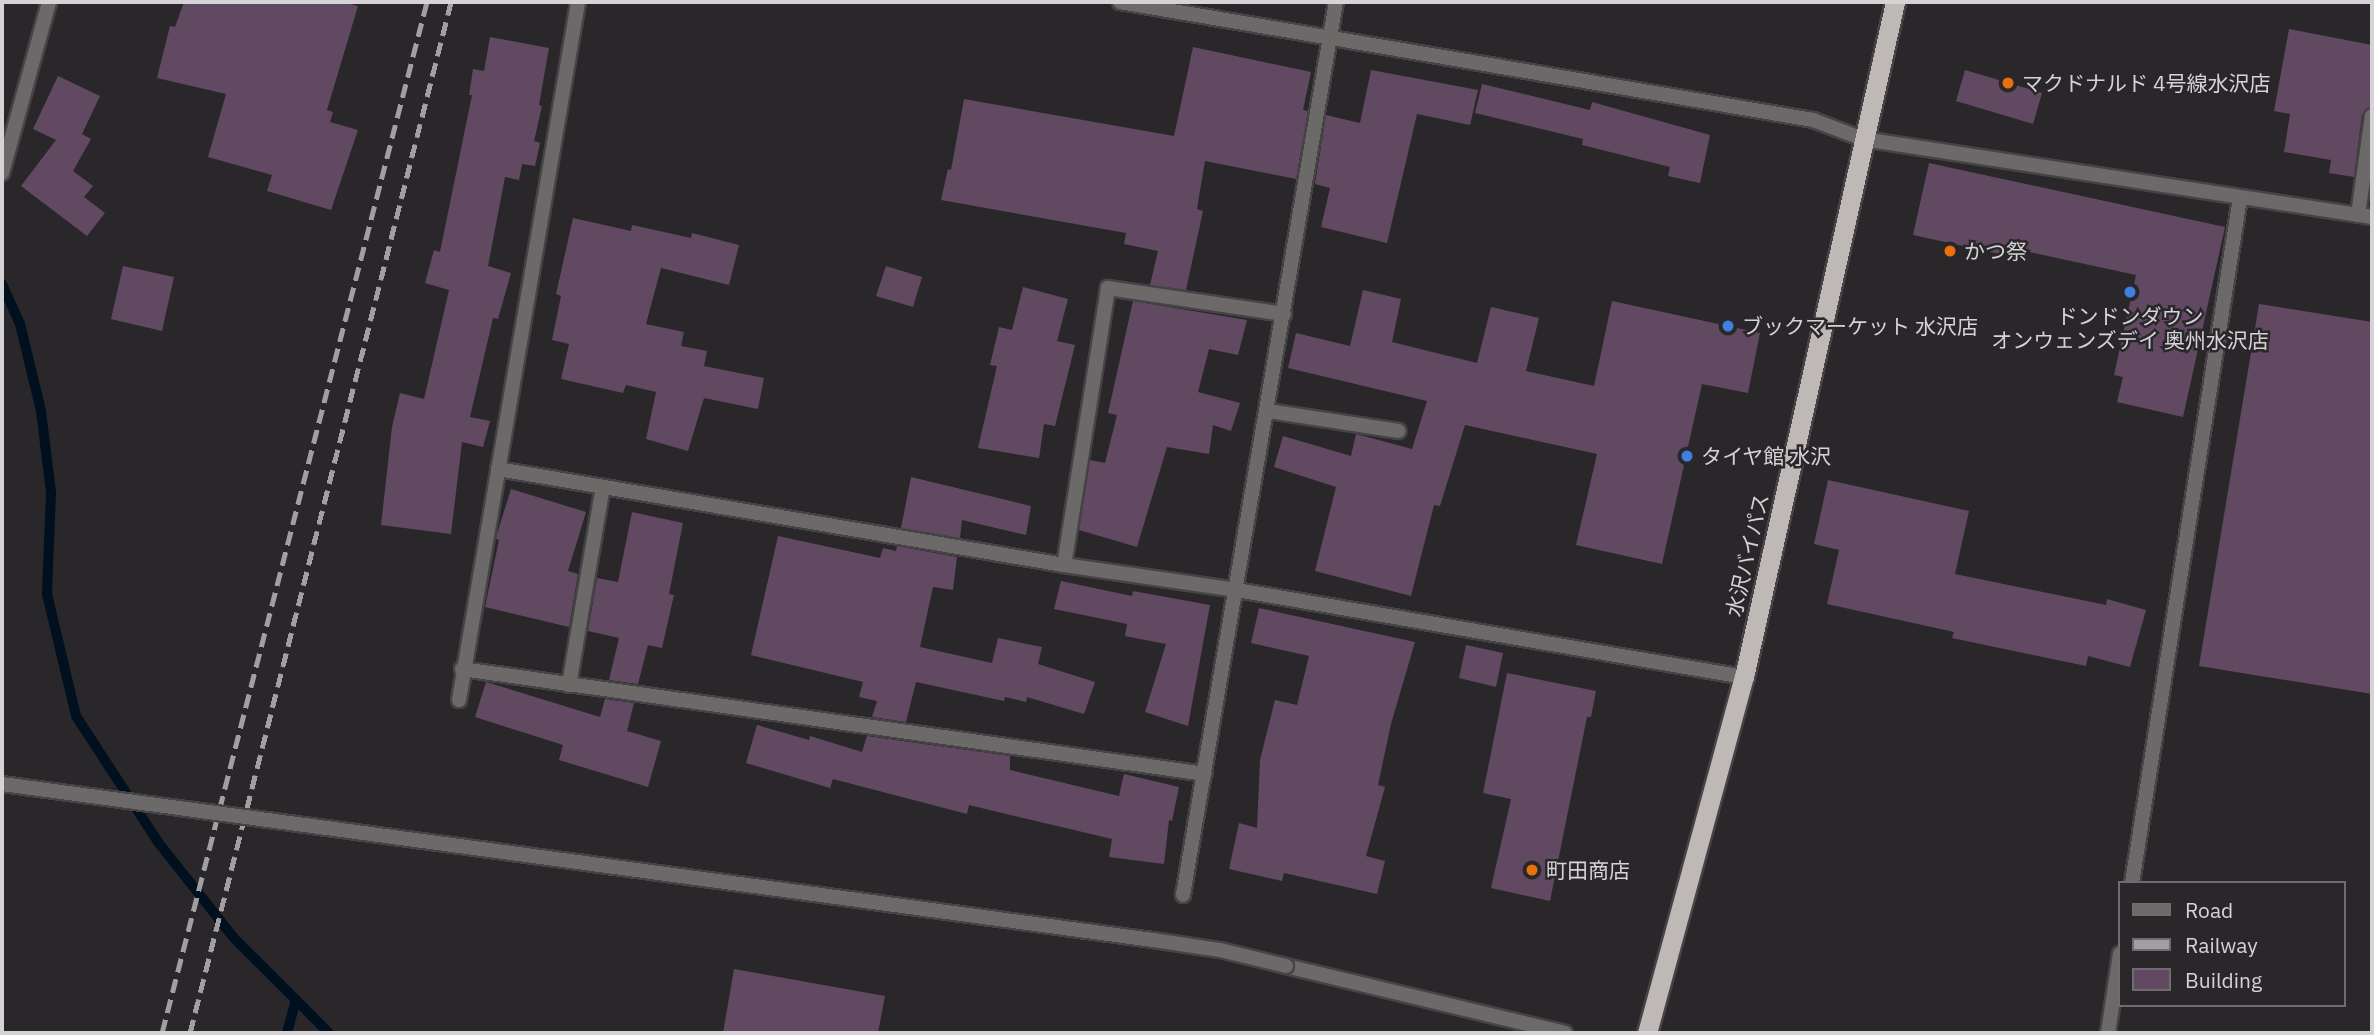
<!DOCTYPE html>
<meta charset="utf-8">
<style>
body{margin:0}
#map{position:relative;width:2374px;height:1035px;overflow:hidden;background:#2a272b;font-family:"IBM Plex Sans","Noto Sans JP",sans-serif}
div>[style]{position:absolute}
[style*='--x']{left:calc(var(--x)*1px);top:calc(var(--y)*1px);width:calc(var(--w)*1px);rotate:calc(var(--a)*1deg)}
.stream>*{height:10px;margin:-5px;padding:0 5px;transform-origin:5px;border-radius:5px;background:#00101e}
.building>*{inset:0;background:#614962}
.roads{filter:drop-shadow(2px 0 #454346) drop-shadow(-2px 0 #454346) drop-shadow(0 2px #454346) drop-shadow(0 -2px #454346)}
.minor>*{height:14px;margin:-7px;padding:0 7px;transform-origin:7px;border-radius:7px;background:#6c6a69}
.tertiary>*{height:14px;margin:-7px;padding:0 7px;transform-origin:7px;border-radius:7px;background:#6c6a69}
.trunk>*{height:19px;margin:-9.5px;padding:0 9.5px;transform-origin:9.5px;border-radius:9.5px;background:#beb8b6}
.rail>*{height:5px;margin-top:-2.5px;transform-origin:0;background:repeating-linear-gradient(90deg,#a19fa2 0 14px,transparent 0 21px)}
.bridges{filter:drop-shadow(2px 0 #454346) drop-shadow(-2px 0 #454346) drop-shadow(0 2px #454346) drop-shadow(0 -2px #454346)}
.tertiary-bridge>*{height:14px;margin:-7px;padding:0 7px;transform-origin:7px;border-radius:7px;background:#6c6a69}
.dots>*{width:19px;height:19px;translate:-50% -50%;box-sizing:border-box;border:4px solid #2a272b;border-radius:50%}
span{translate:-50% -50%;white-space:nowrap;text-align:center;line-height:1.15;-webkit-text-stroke:5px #2a272b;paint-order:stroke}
.poi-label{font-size:21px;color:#d5d3d5}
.left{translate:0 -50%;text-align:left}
.street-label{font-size:21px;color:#d5d3d5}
.frame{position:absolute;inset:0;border:4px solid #d5d3d5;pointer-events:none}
.legend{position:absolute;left:2118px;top:881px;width:228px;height:126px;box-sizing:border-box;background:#2a272b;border:2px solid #6e6c6f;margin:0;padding:9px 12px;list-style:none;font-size:21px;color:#d5d3d5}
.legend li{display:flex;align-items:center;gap:14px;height:35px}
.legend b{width:35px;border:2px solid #6e6c6f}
</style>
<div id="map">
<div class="stream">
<i style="--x:2;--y:284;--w:44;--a:65.8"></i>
<i style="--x:20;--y:324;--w:89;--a:76.4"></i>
<i style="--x:41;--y:411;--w:83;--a:83"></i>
<i style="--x:51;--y:493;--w:101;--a:92.3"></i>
<i style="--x:47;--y:594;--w:125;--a:76.6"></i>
<i style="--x:76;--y:716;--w:150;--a:56.9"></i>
<i style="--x:158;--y:842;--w:121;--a:51.7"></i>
<i style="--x:233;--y:937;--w:136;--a:45"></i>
<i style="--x:287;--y:1033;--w:34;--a:-75"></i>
</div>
<div class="building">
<i style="clip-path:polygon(184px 2px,342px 2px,358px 6px,327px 110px,333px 112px,330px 122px,358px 130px,331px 210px,267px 191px,272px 175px,208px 157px,226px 94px,157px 78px,170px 26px,175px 27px)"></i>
<i style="clip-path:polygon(2289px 29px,2372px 45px,2372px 99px,2371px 107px,2362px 115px,2354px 177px,2329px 173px,2331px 160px,2284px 152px,2290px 114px,2274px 111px)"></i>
<i style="clip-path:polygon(490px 37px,549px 48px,539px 105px,542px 106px,534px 141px,540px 143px,535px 166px,522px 164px,519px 180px,505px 177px,488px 266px,511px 273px,498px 319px,493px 318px,470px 417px,490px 421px,483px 447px,462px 442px,451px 534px,381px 525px,392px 427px,400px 393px,424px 399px,449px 290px,425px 283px,434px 250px,440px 252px,472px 95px,469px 95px,473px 69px,484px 71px)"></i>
<i style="clip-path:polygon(1193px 47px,1311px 72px,1303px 110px,1308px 111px,1296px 179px,1205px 161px,1197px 209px,1203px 211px,1186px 290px,1150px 285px,1158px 251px,1124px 244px,1126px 233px,941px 200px,948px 169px,951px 170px,964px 99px,1174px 136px)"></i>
<i style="clip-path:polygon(1371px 70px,1478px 90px,1470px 125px,1417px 114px,1387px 243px,1321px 227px,1330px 188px,1315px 184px,1326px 115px,1360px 123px)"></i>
<i style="clip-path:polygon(1965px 70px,2042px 93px,2033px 124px,1956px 101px)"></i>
<i style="clip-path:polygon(58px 76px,100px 96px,82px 134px,91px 139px,73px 171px,93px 186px,84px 197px,105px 213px,87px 236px,21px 186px,56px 140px,33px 129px)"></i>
<i style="clip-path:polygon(1482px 84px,1590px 110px,1592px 102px,1710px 135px,1700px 183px,1668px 176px,1670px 167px,1582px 145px,1583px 139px,1475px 113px)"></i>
<i style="clip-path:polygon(1929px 163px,2225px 227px,2183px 417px,2117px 402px,2123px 377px,2114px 375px,2136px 275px,2006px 247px,2004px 255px,1913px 235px)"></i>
<i style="clip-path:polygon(573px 218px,631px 231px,632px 225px,691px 238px,692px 233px,739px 245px,729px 285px,661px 268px,646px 324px,684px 332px,681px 346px,707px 351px,704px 366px,764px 378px,758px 409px,704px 398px,688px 451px,646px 439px,656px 392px,626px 385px,623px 393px,561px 379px,569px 344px,552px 340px,561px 296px,556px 294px)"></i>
<i style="clip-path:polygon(123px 266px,174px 277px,162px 331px,111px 319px)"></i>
<i style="clip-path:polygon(886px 266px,922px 277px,913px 307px,876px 296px)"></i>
<i style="clip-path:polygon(1023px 287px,1068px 299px,1057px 341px,1075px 345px,1055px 426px,1044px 424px,1039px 458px,978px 448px,997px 366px,990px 365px,999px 327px,1012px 330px)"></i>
<i style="clip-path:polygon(1363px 290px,1401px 299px,1392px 342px,1477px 363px,1491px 307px,1539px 318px,1526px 371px,1594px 386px,1612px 301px,1760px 333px,1748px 393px,1702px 384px,1662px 564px,1576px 545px,1597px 454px,1465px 425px,1440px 506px,1434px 505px,1411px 596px,1315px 571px,1336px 487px,1274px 467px,1283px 436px,1351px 456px,1356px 434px,1412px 449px,1427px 401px,1288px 368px,1296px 333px,1350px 346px)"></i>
<i style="clip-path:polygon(1133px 301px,1247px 320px,1238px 355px,1209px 349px,1198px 392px,1240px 403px,1231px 431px,1213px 425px,1209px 454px,1167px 447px,1137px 547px,1079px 530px,1090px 460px,1105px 463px,1117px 415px,1108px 413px)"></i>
<i style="clip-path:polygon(2259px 304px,2372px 322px,2372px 694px,2199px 666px)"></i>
<i style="clip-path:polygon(911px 477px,1031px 506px,1026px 535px,962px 520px,960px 538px,901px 528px)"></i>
<i style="clip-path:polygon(1828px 480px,1969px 511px,1955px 574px,2106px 605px,2107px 599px,2146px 610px,2130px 667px,2088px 656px,2086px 666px,1952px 638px,1954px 632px,1827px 604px,1839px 550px,1814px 544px)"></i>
<i style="clip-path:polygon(511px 489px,586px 512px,568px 571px,578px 574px,569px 627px,485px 607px,499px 540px,496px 539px,497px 534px)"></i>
<i style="clip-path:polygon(632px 512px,683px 523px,669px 594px,674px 595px,662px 648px,648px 645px,638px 684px,609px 680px,619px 638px,588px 631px,597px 578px,618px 582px)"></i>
<i style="clip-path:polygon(778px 536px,880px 558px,883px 548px,896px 551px,897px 546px,957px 557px,953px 590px,933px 587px,920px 647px,992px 663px,998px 638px,1042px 647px,1038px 664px,1095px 682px,1084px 714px,1027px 697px,1026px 702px,1005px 697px,1004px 701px,916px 682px,906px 722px,872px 717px,877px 701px,859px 697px,863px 682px,751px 655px)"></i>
<i style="clip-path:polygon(1061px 581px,1132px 596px,1133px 591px,1210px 605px,1188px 726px,1145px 712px,1166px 644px,1125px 636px,1127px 624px,1054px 609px)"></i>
<i style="clip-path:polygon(1259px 608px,1415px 642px,1391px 724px,1378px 785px,1385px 787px,1366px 856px,1385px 861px,1377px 894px,1284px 873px,1282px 881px,1229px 869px,1239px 823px,1257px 828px,1260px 760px,1275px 700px,1297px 705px,1309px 656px,1251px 643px)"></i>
<i style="clip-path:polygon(1466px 645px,1503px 653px,1496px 687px,1459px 678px)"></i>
<i style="clip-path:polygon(1507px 673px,1596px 691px,1591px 717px,1587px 717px,1550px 901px,1491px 888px,1511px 799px,1483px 793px)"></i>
<i style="clip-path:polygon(486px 682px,600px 717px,605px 699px,634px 703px,627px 731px,661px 741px,648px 787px,559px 760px,563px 745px,475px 717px)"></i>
<i style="clip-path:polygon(757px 725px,809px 740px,810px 736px,862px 752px,867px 736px,1010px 756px,1010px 770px,1119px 796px,1124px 774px,1179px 787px,1172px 821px,1169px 820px,1164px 864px,1109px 857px,1112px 839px,969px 805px,967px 814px,833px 779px,830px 788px,746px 763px)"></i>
<i style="clip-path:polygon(734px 969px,885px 996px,878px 1033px,723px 1033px)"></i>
</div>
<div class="roads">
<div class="minor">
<i style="--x:1120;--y:2;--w:703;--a:9.66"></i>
<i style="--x:1813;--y:120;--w:53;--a:20.8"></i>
<i style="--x:1863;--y:139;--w:515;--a:8.71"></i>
<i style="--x:2358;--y:215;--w:100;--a:-82"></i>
<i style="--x:1284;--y:314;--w:178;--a:-171.6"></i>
<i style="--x:1108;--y:288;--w:280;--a:99"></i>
<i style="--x:1064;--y:565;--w:175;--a:8.2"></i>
<i style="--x:1237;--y:590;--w:514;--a:9.74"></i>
<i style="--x:1268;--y:411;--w:132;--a:8.7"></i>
<i style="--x:498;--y:469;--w:574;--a:9.63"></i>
<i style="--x:462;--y:669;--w:750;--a:8.04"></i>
<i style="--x:569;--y:685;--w:201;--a:-80.3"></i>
<i style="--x:459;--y:700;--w:708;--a:-80.32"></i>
<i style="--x:2132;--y:883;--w:693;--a:-81.04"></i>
<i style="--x:1183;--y:895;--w:906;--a:-80.28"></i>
<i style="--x:2108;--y:1033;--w:80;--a:-81.4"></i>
</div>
<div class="tertiary">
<i style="--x:2;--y:173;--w:177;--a:-74.6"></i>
<i style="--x:1286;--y:966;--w:287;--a:13.5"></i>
</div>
<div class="trunk">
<i style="--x:1647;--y:1033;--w:369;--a:-74.8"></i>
<i style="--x:1744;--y:677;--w:692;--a:-77.39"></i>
</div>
</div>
<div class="rail">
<i style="--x:162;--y:1033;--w:1065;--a:-75.59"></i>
<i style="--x:190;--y:1033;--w:1064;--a:-75.79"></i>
</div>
<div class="bridges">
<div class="tertiary-bridge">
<i style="--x:2;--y:784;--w:1162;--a:7.72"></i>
<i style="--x:1153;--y:940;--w:68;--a:8.5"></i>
<i style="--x:1220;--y:950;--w:68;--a:13.6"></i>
</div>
</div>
<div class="dots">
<i style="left:2008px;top:83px;background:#e8710a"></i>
<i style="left:1950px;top:251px;background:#e8710a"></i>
<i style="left:2130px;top:292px;background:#3f7fe0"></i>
<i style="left:1728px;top:326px;background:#3f7fe0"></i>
<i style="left:1687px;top:456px;background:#3f7fe0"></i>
<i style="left:1532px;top:870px;background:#e8710a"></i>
</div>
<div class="poi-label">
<span class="left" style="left:2022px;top:83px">マクドナルド 4号線水沢店</span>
<span class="left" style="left:1964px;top:251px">かつ祭</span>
<span style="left:2130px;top:328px">ドンドンダウン<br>オンウェンズデイ 奥州水沢店</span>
<span class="left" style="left:1742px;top:326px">ブックマーケット 水沢店</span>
<span class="left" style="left:1701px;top:456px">タイヤ館 水沢</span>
<span class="left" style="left:1546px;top:870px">町田商店</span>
</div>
<div class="street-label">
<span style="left:1747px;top:555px;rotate:-77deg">水沢バイパス</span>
</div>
<div class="frame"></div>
<ul class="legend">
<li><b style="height:9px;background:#6c6a69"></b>Road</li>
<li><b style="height:9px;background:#a19fa2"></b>Railway</li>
<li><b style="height:19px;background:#614962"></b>Building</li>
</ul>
</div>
